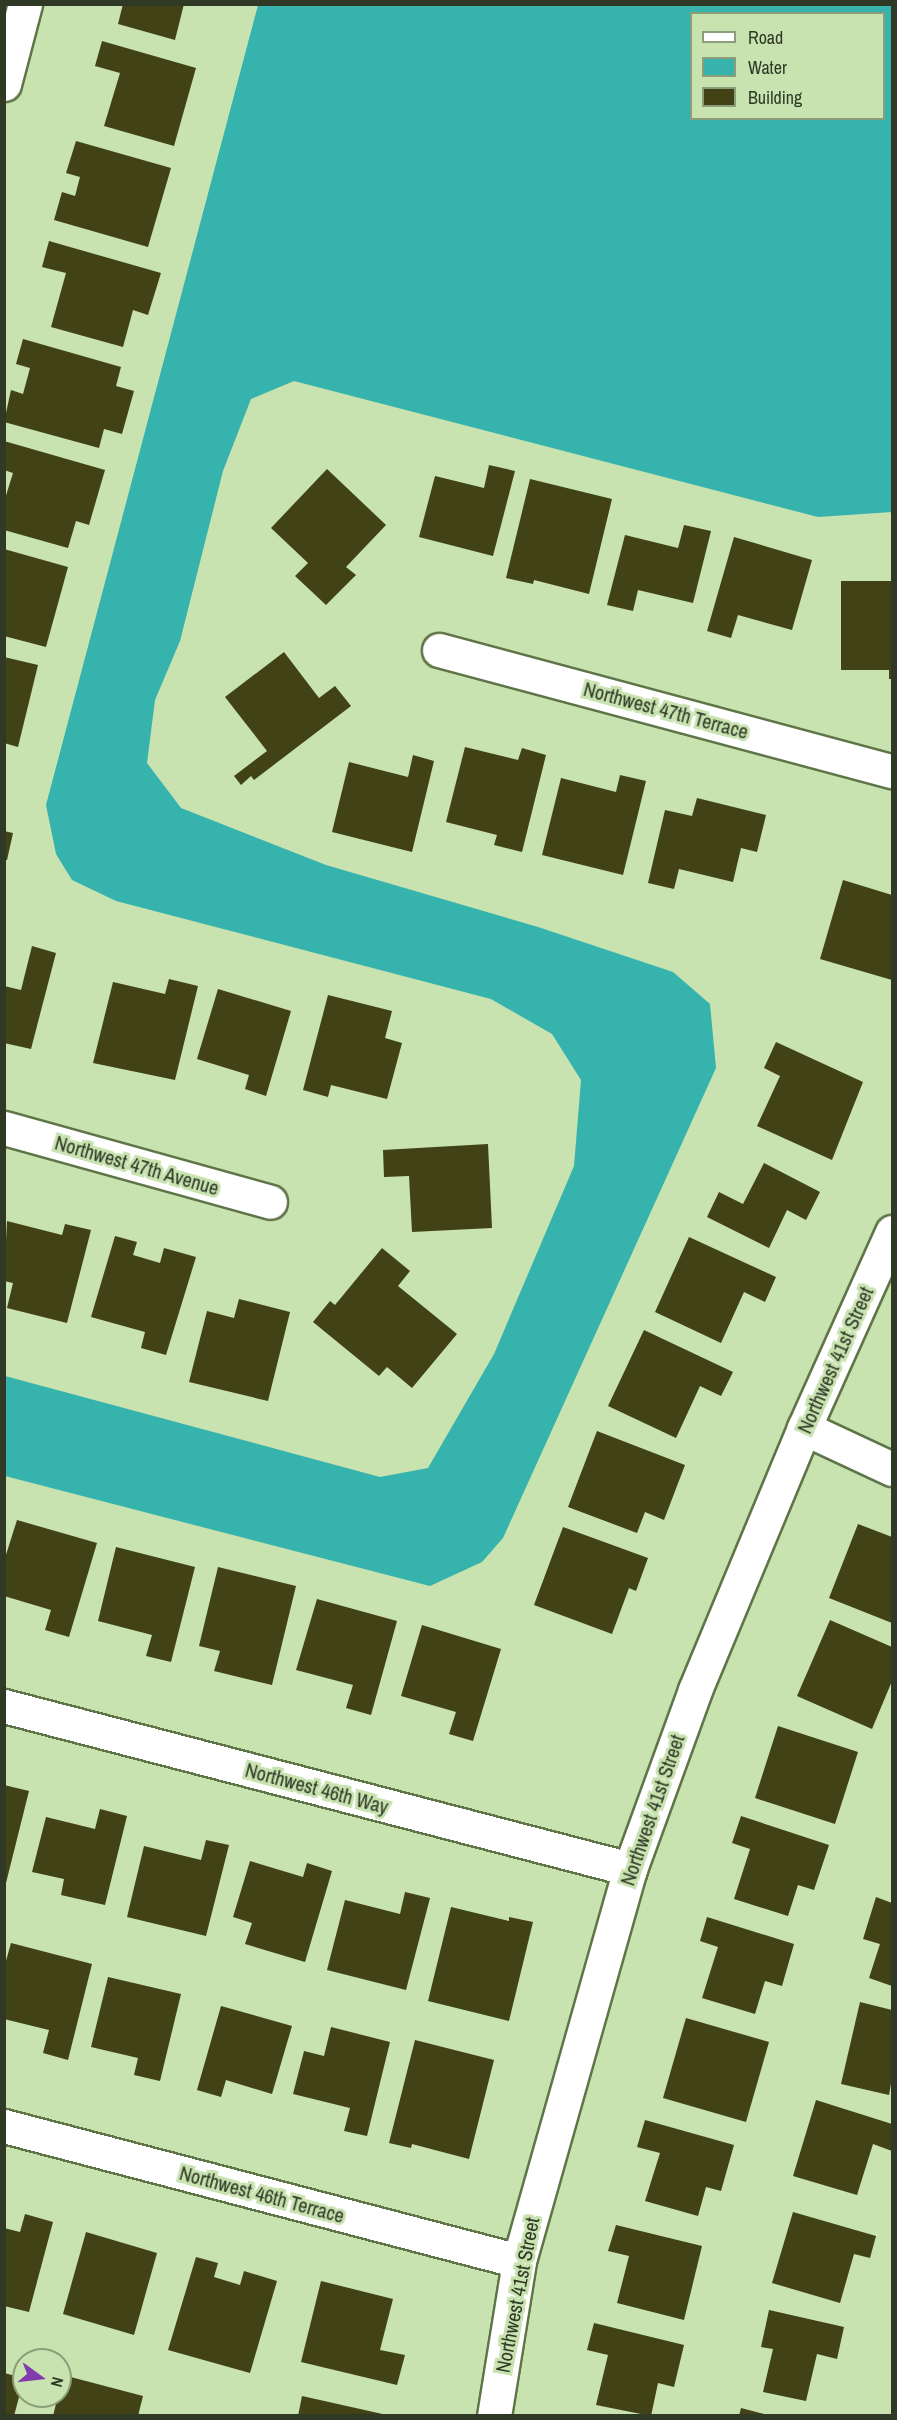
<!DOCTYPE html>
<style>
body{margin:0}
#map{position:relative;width:897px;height:2420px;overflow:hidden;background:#c8e2b0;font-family:"Archivo Narrow",sans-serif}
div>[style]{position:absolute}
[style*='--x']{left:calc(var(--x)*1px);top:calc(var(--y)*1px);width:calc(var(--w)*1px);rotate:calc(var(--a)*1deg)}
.water>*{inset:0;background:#35b3ac}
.building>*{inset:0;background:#414215}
.roads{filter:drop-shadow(2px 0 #5f7548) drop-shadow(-2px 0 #5f7548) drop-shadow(0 2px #5f7548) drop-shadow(0 -2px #5f7548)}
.minor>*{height:33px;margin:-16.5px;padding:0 16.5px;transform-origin:16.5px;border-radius:16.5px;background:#fff}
span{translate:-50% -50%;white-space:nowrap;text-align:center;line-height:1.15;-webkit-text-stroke:6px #c8e2b0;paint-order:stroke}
.street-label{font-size:20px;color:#2f3926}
.frame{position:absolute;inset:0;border:6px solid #2f3926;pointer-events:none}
.legend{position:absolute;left:690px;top:12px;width:195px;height:108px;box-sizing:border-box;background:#c8e2b0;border:2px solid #8b9e79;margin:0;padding:8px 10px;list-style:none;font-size:18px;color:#2f3926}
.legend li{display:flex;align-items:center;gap:12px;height:30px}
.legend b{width:30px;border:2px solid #8b9e79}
.north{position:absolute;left:12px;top:2348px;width:60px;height:60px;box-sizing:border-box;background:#c8e2b0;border:2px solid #8b9e79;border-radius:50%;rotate:105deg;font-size:16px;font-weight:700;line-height:24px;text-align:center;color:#2f3926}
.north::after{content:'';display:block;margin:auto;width:21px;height:27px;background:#823bae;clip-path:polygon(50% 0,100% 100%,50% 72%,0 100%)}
</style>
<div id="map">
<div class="water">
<i style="clip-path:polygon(evenodd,258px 5px,892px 5px,892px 512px,818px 517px,294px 381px,251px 399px,223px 471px,180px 641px,155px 700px,147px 763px,181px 808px,326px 865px,538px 927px,673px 972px,710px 1004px,716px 1068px,503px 1538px,482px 1562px,430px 1586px,5px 1476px,5px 1376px,380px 1477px,428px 1468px,494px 1354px,574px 1166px,581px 1080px,552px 1034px,491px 999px,116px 901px,72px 880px,56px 854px,46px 805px,258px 5px,692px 14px,884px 14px,884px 118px,692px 118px,692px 14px)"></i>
</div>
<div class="building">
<i style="clip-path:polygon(123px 4px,184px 4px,175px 40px,118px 24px)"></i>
<i style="clip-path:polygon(102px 41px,196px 68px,174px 146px,104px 126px,120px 73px,95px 66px)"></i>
<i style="clip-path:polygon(76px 141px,171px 168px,148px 247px,54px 220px,62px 192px,75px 196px,80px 177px,66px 173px)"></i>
<i style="clip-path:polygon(49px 241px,161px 273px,148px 315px,133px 310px,123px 347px,51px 327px,66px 273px,42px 267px)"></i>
<i style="clip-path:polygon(23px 339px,121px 367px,116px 386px,134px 391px,122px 434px,104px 429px,99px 448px,4px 422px,11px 390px,23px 394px,30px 368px,16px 364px)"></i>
<i style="clip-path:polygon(4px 441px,105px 470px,89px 525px,76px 521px,68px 548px,4px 530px,4px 502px,13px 473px,4px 470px)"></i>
<i style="clip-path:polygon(489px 465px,515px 471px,493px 556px,419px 537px,435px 476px,484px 488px)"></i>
<i style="clip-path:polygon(327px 469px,386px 525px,346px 567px,356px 575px,326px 605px,295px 576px,308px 563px,271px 528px)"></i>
<i style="clip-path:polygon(530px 479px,612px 499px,589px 594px,534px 580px,533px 584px,506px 578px)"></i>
<i style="clip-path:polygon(684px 525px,711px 531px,693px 603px,638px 590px,633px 611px,607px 605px,625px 535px,678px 548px)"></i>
<i style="clip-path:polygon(734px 537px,812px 560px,792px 630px,738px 615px,731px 638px,707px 631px)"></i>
<i style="clip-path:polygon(4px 549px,68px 567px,46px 647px,4px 636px)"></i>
<i style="clip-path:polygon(841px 581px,892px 581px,892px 679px,889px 679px,889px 670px,841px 670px)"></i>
<i style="clip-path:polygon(284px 652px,319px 698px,335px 686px,351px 706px,254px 780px,251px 776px,241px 785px,234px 776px,267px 751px,225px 697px)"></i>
<i style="clip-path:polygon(4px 657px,38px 665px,18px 747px,4px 743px)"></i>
<i style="clip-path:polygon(465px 747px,518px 760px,522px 748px,546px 755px,522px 852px,494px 845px,497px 835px,446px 822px)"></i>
<i style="clip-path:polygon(413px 755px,434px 761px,412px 852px,332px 832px,349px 762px,408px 777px)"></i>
<i style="clip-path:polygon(620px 775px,646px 781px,623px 875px,542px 855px,561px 778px,616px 792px)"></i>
<i style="clip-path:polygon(697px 798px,766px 815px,757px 852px,741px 848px,733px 882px,679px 869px,674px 889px,648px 883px,665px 810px,692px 816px)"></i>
<i style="clip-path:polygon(4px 831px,13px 833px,7px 860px,4px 860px)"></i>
<i style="clip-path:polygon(843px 880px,892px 895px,892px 980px,820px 959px)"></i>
<i style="clip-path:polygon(32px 946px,56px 953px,31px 1049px,4px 1043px,4px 986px,21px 990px)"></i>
<i style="clip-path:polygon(169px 979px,198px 986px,175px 1080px,93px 1063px,113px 982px,165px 994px)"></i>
<i style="clip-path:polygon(218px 989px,291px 1011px,266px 1096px,245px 1089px,249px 1075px,197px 1059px)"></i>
<i style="clip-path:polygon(328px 995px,392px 1011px,385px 1038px,402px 1043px,387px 1099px,331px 1085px,328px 1097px,303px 1090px)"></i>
<i style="clip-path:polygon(776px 1042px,863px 1082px,832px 1160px,757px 1126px,780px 1076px,764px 1068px)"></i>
<i style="clip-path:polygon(488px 1144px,492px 1228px,412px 1232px,409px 1176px,384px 1177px,383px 1150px)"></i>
<i style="clip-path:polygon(764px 1163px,820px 1192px,806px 1220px,787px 1210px,769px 1248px,707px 1217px,719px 1192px,743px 1204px)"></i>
<i style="clip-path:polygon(7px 1221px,62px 1235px,65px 1224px,91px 1230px,67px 1323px,7px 1308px,13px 1283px,4px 1281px)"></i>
<i style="clip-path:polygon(115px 1236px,137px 1242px,133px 1255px,160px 1263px,164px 1248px,196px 1257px,166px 1355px,141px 1348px,145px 1332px,91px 1317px)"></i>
<i style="clip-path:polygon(689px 1237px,776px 1277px,765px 1302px,744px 1292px,721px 1343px,655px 1312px)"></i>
<i style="clip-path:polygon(382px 1248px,410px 1271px,398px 1286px,457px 1334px,412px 1388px,387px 1367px,379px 1376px,313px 1322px,330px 1301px,335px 1305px)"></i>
<i style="clip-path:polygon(239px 1299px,290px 1312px,268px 1401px,189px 1382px,207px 1311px,234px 1318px)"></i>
<i style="clip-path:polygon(644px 1330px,733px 1372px,721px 1396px,700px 1386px,676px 1438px,608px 1406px)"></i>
<i style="clip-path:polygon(597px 1431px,685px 1465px,664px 1520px,645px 1512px,637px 1533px,568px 1507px)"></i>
<i style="clip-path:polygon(17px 1520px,97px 1543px,69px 1637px,45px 1630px,51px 1610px,4px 1596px,4px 1561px)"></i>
<i style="clip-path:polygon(858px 1524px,892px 1537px,892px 1623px,829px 1598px)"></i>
<i style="clip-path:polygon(563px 1527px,648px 1558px,636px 1591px,629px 1588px,612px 1634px,534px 1605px)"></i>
<i style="clip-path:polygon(116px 1547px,195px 1567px,171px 1662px,146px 1656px,152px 1635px,98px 1621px)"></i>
<i style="clip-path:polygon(218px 1567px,296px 1586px,272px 1685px,214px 1671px,220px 1651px,199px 1646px)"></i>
<i style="clip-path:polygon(317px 1599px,397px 1621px,371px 1715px,346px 1708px,353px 1685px,296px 1670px)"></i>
<i style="clip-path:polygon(830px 1620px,892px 1647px,892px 1681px,872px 1729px,797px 1696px)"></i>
<i style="clip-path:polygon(422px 1625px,501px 1649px,473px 1741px,449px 1734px,456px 1712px,401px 1696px)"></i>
<i style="clip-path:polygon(778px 1726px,858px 1752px,835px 1824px,755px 1798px)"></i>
<i style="clip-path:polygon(4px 1785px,29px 1791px,5px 1887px,4px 1887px)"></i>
<i style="clip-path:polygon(100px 1809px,127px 1816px,105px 1905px,61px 1895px,64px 1879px,32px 1872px,46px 1817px,95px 1829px)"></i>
<i style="clip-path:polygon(741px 1816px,829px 1845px,814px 1890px,798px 1885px,788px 1916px,734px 1899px,750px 1849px,732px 1843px)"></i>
<i style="clip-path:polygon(206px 1840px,229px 1845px,206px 1936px,127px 1917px,144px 1846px,201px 1860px)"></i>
<i style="clip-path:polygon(250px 1861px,303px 1877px,307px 1863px,332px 1871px,305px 1962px,245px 1944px,252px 1923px,233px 1917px)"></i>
<i style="clip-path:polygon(405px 1892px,430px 1898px,406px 1990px,327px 1970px,345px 1900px,400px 1914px)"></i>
<i style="clip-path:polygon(876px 1897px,892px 1903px,892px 1986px,869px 1978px,880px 1944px,863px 1939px)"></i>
<i style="clip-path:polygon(451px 1907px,509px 1921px,509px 1917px,533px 1922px,509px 2021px,428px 2001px)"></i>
<i style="clip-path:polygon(707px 1917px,794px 1944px,782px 1986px,765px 1981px,755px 2014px,702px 1998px,718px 1947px,700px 1941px)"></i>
<i style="clip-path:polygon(11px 1943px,92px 1964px,68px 2060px,43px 2053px,49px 2030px,4px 2019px,4px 1968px)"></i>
<i style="clip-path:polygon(108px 1977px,181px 1994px,160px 2081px,134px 2075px,138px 2058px,91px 2047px)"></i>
<i style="clip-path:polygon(860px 2002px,892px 2010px,892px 2078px,889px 2095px,841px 2084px)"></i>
<i style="clip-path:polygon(221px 2006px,292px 2026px,272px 2094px,226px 2080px,221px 2097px,197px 2090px)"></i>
<i style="clip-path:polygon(686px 2018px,769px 2042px,746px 2122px,663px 2098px)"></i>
<i style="clip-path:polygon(331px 2027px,390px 2042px,367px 2136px,344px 2131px,350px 2108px,293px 2094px,304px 2051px,324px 2056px)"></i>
<i style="clip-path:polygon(415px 2040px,494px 2060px,469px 2159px,412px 2144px,411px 2148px,389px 2143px)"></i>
<i style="clip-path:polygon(816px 2100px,892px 2124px,892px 2151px,873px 2144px,857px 2195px,793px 2176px)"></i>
<i style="clip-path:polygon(645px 2120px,734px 2145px,721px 2191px,706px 2187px,698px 2216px,645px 2201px,660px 2153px,637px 2147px)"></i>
<i style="clip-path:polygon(793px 2212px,876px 2236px,870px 2258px,854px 2254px,840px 2303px,772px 2283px)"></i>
<i style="clip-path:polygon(25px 2214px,53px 2222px,29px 2312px,4px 2306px,4px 2228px,20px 2232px)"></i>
<i style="clip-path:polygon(616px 2225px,702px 2246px,684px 2320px,617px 2303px,629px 2256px,608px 2251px)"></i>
<i style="clip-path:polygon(86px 2232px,157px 2253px,134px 2335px,63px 2314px)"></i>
<i style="clip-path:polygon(196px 2257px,218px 2263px,214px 2277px,240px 2285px,244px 2271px,277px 2281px,250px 2373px,168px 2350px)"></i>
<i style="clip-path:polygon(321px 2281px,393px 2299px,380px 2350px,405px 2355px,397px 2385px,301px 2362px)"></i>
<i style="clip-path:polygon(769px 2310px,844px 2327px,837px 2359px,817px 2354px,806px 2401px,763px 2392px,773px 2349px,761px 2347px)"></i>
<i style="clip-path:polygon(594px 2323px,684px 2345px,674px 2387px,658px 2383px,651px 2416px,596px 2405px,608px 2355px,587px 2350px)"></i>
<i style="clip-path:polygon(4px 2373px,24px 2378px,14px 2416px,4px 2416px)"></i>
<i style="clip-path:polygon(63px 2375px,143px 2396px,138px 2416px,53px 2416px)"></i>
<i style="clip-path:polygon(302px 2396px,387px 2415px,387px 2416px,298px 2416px)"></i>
<i style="clip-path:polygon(741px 2408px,768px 2415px,768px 2416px,739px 2416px)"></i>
</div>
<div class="roads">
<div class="minor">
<i style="--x:4;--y:84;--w:83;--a:-75.3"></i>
<i style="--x:439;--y:650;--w:469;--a:15"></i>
<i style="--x:4;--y:1128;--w:276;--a:15.5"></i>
<i style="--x:804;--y:1428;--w:97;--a:25"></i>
<i style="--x:4;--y:1706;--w:647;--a:14.59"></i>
<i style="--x:4;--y:2126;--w:532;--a:14.69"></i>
<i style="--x:494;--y:2416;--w:157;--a:-80.8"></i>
<i style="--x:519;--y:2261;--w:407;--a:-74.2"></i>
<i style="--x:630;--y:1869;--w:190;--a:-70"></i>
<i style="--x:695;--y:1690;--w:284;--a:-67.4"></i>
<i style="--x:804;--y:1428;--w:215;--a:-65.8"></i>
</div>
</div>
<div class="street-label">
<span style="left:666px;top:710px;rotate:15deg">Northwest 47th Terrace</span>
<span style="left:137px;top:1165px;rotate:16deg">Northwest 47th Avenue</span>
<span style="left:835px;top:1360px;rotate:-66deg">Northwest 41st Street</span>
<span style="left:317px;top:1788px;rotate:15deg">Northwest 46th Way</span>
<span style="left:652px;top:1810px;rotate:-71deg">Northwest 41st Street</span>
<span style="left:262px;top:2194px;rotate:15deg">Northwest 46th Terrace</span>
<span style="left:517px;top:2295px;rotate:-79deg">Northwest 41st Street</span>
</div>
<div class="frame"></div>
<ul class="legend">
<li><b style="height:8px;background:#fff"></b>Road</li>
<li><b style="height:16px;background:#35b3ac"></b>Water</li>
<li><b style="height:16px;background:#414215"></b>Building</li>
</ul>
<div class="north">N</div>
</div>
